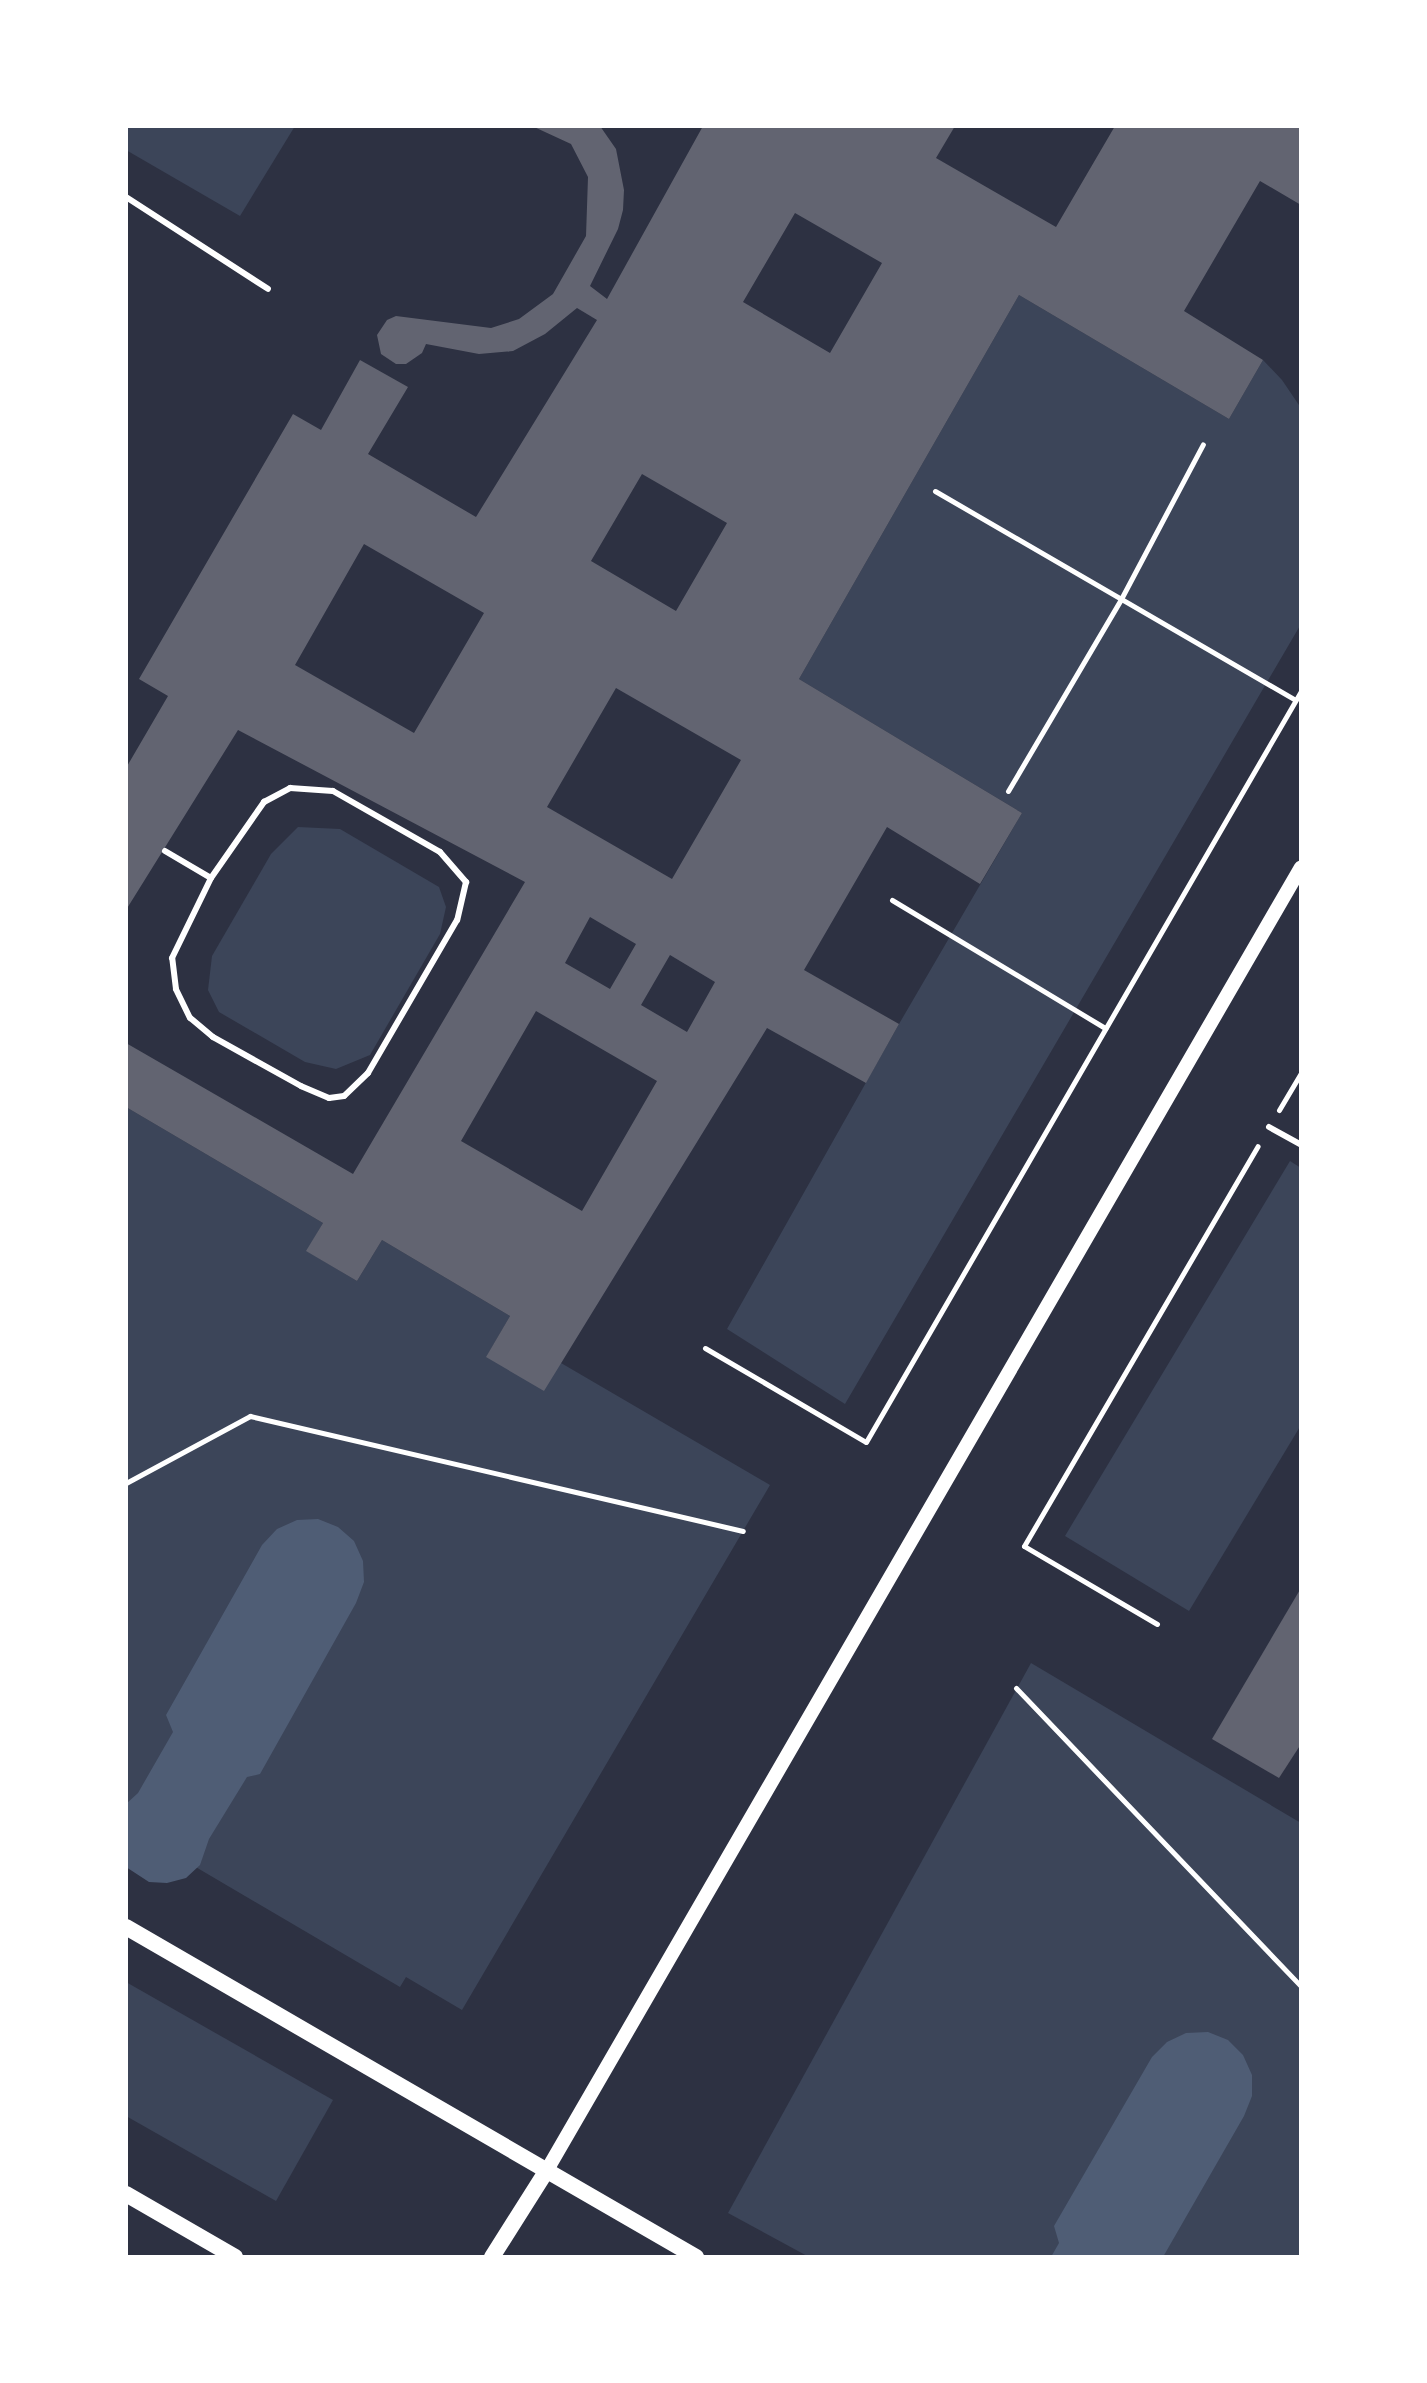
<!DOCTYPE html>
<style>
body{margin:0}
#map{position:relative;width:1427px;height:2383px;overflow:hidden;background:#2d3142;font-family:"Asap Condensed",sans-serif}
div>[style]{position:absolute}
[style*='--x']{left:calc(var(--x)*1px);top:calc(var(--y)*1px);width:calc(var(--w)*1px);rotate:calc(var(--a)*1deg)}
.green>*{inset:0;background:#3c4559}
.water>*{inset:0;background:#4f5d75}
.building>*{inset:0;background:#626471}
.path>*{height:5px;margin:-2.5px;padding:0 2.5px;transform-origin:2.5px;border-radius:2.5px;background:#fff}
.service>*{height:6px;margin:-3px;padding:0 3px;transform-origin:3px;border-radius:3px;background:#fff}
.tertiary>*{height:14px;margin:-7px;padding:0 7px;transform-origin:7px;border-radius:7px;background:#fff}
.secondary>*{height:16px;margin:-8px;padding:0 8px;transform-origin:8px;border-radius:8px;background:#fff}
span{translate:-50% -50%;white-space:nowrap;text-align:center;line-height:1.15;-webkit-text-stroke:8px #fff;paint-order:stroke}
.frame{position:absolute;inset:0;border:128px solid #fff;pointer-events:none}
</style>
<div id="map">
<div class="green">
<i style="clip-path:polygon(126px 126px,295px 126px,240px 216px,126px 150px)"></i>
<i style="clip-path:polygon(1019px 295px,1229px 419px,1263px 360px,1282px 380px,1301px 408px,1301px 624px,845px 1404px,727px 1329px,899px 1024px,1022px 813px,799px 679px)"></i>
<i style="clip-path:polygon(298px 827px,340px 829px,439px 887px,446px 907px,440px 934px,370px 1055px,336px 1069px,305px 1062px,219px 1012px,208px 990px,212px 956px,271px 854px)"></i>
<i style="clip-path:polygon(126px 1107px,323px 1223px,307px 1251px,357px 1281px,382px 1240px,510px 1316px,487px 1356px,561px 1363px,770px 1485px,462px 2010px,406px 1977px,400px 1987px,126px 1826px)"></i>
<i style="clip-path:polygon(1290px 1161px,1301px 1168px,1301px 1425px,1189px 1611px,1065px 1536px)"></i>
<i style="clip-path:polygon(1031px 1663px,1301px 1823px,1301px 2257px,809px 2257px,728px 2213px)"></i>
<i style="clip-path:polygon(126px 1982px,333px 2100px,276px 2201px,126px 2116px)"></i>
</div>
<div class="water">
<i style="clip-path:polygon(318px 1519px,338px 1527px,354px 1541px,363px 1561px,364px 1582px,356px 1603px,260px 1774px,247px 1777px,209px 1839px,200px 1865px,186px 1878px,167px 1883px,149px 1882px,126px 1867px,126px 1804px,138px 1793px,173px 1732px,166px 1715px,262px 1545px,277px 1529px,297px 1520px)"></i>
<i style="clip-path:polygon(1208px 2032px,1228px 2040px,1243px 2055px,1252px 2075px,1252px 2096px,1244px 2116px,1163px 2257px,1051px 2257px,1059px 2243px,1054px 2226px,1152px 2057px,1167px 2042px,1186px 2033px)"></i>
</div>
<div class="building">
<i style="clip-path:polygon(evenodd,532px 126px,600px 126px,616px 149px,624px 190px,623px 210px,618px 229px,590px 286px,607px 299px,703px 126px,955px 126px,936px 158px,1056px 227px,1115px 126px,1301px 126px,1301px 205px,1260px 181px,1184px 311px,1263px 360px,1229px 419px,1019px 295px,799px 679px,1022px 813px,980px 884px,887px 827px,804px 970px,899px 1024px,866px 1083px,767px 1028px,544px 1391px,486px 1357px,510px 1316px,382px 1240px,357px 1281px,306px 1251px,323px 1223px,126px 1107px,126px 1043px,353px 1174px,525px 882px,238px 730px,126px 910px,126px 768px,168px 696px,139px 679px,293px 414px,321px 430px,360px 360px,408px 387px,368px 454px,476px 517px,597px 320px,577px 308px,545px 334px,513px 351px,479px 354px,426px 344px,422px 353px,406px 364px,396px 364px,381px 354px,377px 335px,387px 320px,396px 316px,491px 328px,519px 319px,553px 294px,586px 236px,588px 177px,571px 144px,532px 126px,795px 213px,882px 263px,830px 353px,743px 302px,795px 213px,532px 126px,642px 474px,727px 523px,676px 611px,591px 561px,642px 474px,532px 126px,364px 544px,484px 613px,414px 733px,295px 665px,364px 544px,532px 126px,616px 688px,741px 760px,672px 879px,547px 807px,616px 688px,532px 126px,590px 917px,636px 944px,610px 989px,565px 963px,590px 917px,532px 126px,670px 955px,715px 982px,687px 1032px,641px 1005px,670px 955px,532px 126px,536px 1011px,657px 1081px,582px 1211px,461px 1141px,536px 1011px)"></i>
<i style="clip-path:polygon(1301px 1588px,1301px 1744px,1279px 1778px,1212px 1739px)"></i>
</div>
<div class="path">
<i style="--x:935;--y:491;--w:416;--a:30.1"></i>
<i style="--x:1008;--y:791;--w:223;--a:-59.5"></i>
<i style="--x:1121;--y:599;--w:175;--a:-62.1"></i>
<i style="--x:892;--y:900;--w:249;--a:31"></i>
<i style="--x:1279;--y:1110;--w:43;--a:-59.3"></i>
<i style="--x:705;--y:1348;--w:186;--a:30.3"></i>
<i style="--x:866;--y:1442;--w:868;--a:-59.92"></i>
<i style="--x:126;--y:1483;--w:141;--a:-28.4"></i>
<i style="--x:250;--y:1416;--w:506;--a:13.13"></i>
<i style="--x:1157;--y:1624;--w:154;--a:-149.6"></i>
<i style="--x:1024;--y:1546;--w:463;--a:-59.7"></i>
<i style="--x:1016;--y:1688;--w:412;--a:46.3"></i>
</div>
<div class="service">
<i style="--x:126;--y:197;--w:169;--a:32.9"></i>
<i style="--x:290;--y:788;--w:43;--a:4"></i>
<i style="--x:333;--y:791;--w:123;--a:29.7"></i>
<i style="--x:440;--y:852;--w:40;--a:49"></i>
<i style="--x:466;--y:882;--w:39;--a:103"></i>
<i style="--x:457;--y:920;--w:177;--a:120.2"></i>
<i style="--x:368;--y:1073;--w:33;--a:136"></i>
<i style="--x:344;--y:1096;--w:15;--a:172"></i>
<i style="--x:329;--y:1098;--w:30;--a:-157"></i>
<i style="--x:301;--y:1086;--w:101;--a:-150.9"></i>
<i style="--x:213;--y:1037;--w:30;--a:-140"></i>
<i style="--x:190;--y:1018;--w:32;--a:-116"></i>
<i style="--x:176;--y:989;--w:31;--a:-97"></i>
<i style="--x:172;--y:958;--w:89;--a:-64"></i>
<i style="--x:211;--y:878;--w:93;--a:-55.1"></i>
<i style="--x:264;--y:802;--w:30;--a:-28"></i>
<i style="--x:165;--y:851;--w:53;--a:30.4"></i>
<i style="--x:1269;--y:1127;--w:37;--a:29"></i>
</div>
<div class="tertiary">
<i style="--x:547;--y:2170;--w:1505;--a:-59.94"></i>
</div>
<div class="secondary">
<i style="--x:126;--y:1927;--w:659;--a:30.07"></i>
<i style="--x:126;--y:2194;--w:126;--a:30"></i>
<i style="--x:492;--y:2257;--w:103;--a:-57.7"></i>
</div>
<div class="frame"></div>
</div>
